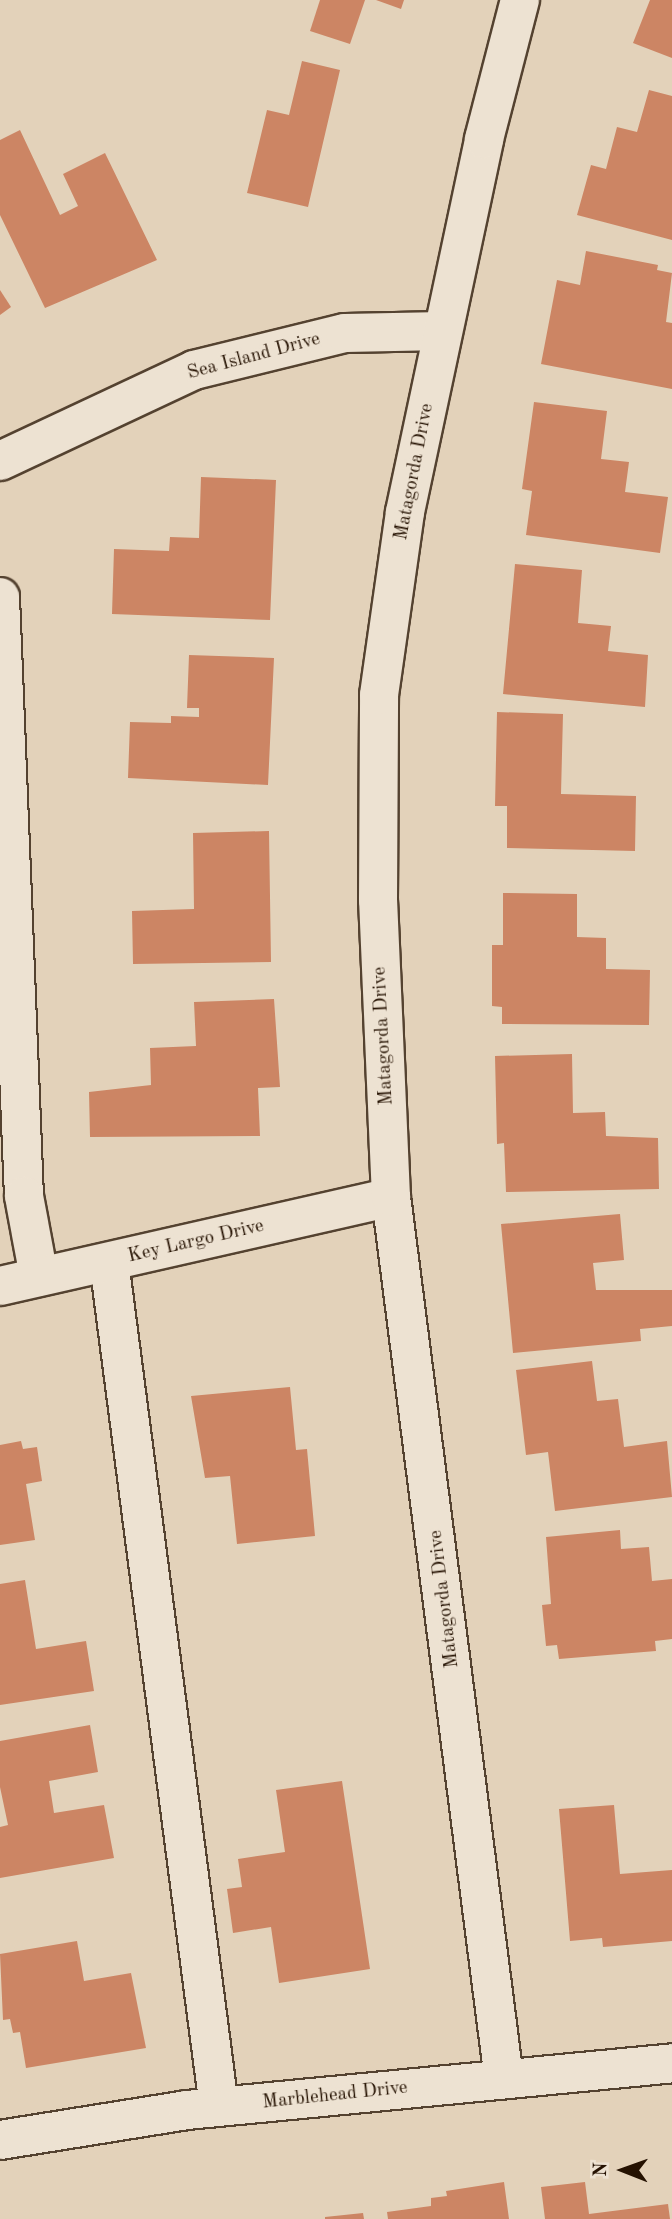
<!DOCTYPE html>
<style>
body{margin:0}
#map{position:relative;width:672px;height:2219px;overflow:hidden;background:#e3d2ba;font-family:"Old Standard TT",serif}
div>[style]{position:absolute}
[style*='--x']{left:calc(var(--x)*1px);top:calc(var(--y)*1px);width:calc(var(--w)*1px);rotate:calc(var(--a)*1deg)}
.building>*{inset:0;background:#cc8564}
.roads{filter:drop-shadow(2px 0 #544230) drop-shadow(-2px 0 #544230) drop-shadow(0 2px #544230) drop-shadow(0 -2px #544230)}
.minor>*{height:38px;margin:-19px;padding:0 19px;transform-origin:19px;border-radius:19px;background:#ede2d2}
span{translate:-50% -50%;white-space:nowrap;text-align:center;line-height:1.15;-webkit-text-stroke:6px #ede2d2;paint-order:stroke}
.street-label{font-size:19px;color:#251202}
.north{position:absolute;left:588px;top:2135px;width:70px;height:70px;-webkit-text-stroke:5px #ede2d2;paint-order:stroke;rotate:271deg;font-size:19px;font-weight:700;line-height:28px;text-align:center;color:#251202}
.north::after{content:'';display:block;margin:auto;width:24px;height:32px;background:#251202;clip-path:polygon(50% 0,100% 100%,50% 72%,0 100%)}
</style>
<div id="map">
<div class="building">
<i style="clip-path:polygon(320px 0,365px 0,350px 44px,310px 31px)"></i>
<i style="clip-path:polygon(376px 0,404px 0,401px 9px)"></i>
<i style="clip-path:polygon(650px 0,672px 0,672px 58px,633px 43px)"></i>
<i style="clip-path:polygon(302px 61px,340px 70px,308px 207px,247px 193px,267px 110px,289px 115px)"></i>
<i style="clip-path:polygon(649px 90px,672px 96px,672px 240px,577px 215px,591px 165px,606px 169px,617px 127px,637px 132px)"></i>
<i style="clip-path:polygon(20px 130px,60px 215px,78px 206px,63px 174px,105px 153px,157px 260px,45px 308px,0 215px,0 140px)"></i>
<i style="clip-path:polygon(586px 251px,658px 265px,657px 270px,672px 273px,666px 322px,672px 323px,672px 389px,541px 364px,557px 280px,580px 285px)"></i>
<i style="clip-path:polygon(0 290px,11px 307px,0 315px)"></i>
<i style="clip-path:polygon(534px 402px,607px 411px,601px 459px,629px 462px,625px 492px,668px 497px,660px 553px,526px 535px,532px 491px,522px 489px)"></i>
<i style="clip-path:polygon(201px 477px,276px 480px,270px 620px,112px 614px,114px 549px,169px 551px,170px 537px,199px 538px)"></i>
<i style="clip-path:polygon(515px 564px,582px 570px,578px 623px,611px 626px,608px 651px,648px 655px,645px 707px,503px 694px)"></i>
<i style="clip-path:polygon(189px 655px,274px 658px,268px 785px,128px 778px,130px 722px,171px 723px,171px 716px,199px 717px,199px 708px,187px 708px)"></i>
<i style="clip-path:polygon(497px 712px,563px 714px,561px 794px,636px 796px,635px 851px,507px 848px,507px 806px,495px 806px)"></i>
<i style="clip-path:polygon(269px 831px,271px 962px,133px 964px,132px 911px,194px 909px,193px 833px)"></i>
<i style="clip-path:polygon(503px 893px,577px 894px,577px 937px,606px 938px,606px 969px,650px 970px,649px 1025px,502px 1024px,502px 1007px,492px 1006px,492px 945px,503px 945px)"></i>
<i style="clip-path:polygon(274px 999px,280px 1087px,258px 1088px,260px 1136px,90px 1137px,89px 1092px,151px 1085px,150px 1048px,196px 1046px,194px 1002px)"></i>
<i style="clip-path:polygon(572px 1054px,573px 1113px,605px 1112px,606px 1136px,658px 1138px,659px 1189px,506px 1192px,504px 1143px,497px 1144px,495px 1056px)"></i>
<i style="clip-path:polygon(620px 1214px,624px 1260px,593px 1263px,596px 1290px,672px 1290px,672px 1326px,640px 1329px,641px 1341px,513px 1353px,501px 1224px)"></i>
<i style="clip-path:polygon(592px 1361px,597px 1401px,618px 1399px,624px 1447px,667px 1441px,672px 1497px,555px 1511px,548px 1452px,526px 1455px,516px 1370px)"></i>
<i style="clip-path:polygon(290px 1387px,296px 1450px,307px 1449px,315px 1536px,237px 1544px,230px 1476px,205px 1478px,191px 1396px)"></i>
<i style="clip-path:polygon(21px 1441px,23px 1449px,37px 1447px,42px 1481px,26px 1484px,35px 1540px,0 1545px,0 1445px)"></i>
<i style="clip-path:polygon(620px 1530px,621px 1549px,649px 1547px,652px 1581px,672px 1579px,672px 1639px,655px 1641px,656px 1651px,559px 1659px,557px 1645px,546px 1646px,542px 1605px,551px 1604px,546px 1537px)"></i>
<i style="clip-path:polygon(25px 1580px,36px 1649px,86px 1641px,94px 1691px,0 1705px,0 1584px)"></i>
<i style="clip-path:polygon(90px 1725px,98px 1772px,49px 1781px,54px 1813px,104px 1805px,114px 1858px,0 1878px,0 1827px,8px 1825px,0 1787px,0 1741px)"></i>
<i style="clip-path:polygon(342px 1781px,370px 1969px,279px 1983px,271px 1927px,233px 1933px,227px 1889px,242px 1887px,238px 1859px,285px 1852px,276px 1790px)"></i>
<i style="clip-path:polygon(614px 1805px,620px 1874px,672px 1870px,672px 1941px,603px 1947px,602px 1938px,570px 1941px,559px 1809px)"></i>
<i style="clip-path:polygon(77px 1941px,84px 1981px,131px 1973px,146px 2048px,26px 2068px,20px 2032px,13px 2033px,10px 2019px,3px 2020px,0 1954px)"></i>
<i style="clip-path:polygon(504px 2182px,509px 2219px,388px 2219px,387px 2212px,431px 2206px,431px 2198px,447px 2196px,446px 2191px)"></i>
<i style="clip-path:polygon(585px 2182px,589px 2214px,668px 2204px,670px 2219px,545px 2219px,541px 2187px)"></i>
<i style="clip-path:polygon(363px 2213px,364px 2219px,325px 2219px,325px 2217px)"></i>
</div>
<div class="roads">
<div class="minor">
<i style="--x:0;--y:461;--w:214;--a:-25.1"></i>
<i style="--x:194;--y:370;--w:155;--a:-13.8"></i>
<i style="--x:345;--y:333;--w:98;--a:-1.2"></i>
<i style="--x:0;--y:597;--w:599;--a:87.71"></i>
<i style="--x:24;--y:1196;--w:82;--a:79.5"></i>
<i style="--x:109;--y:1262;--w:852;--a:82.58"></i>
<i style="--x:0;--y:1286;--w:401;--a:-12.8"></i>
<i style="--x:504;--y:2079;--w:889;--a:-97.3"></i>
<i style="--x:391;--y:1197;--w:297;--a:-92.5"></i>
<i style="--x:378;--y:900;--w:205;--a:-89.7"></i>
<i style="--x:379;--y:695;--w:185;--a:-81.9"></i>
<i style="--x:405;--y:512;--w:381;--a:-78"></i>
<i style="--x:484;--y:139;--w:144;--a:-75.5"></i>
<i style="--x:0;--y:2140;--w:189;--a:-9.1"></i>
<i style="--x:187;--y:2110;--w:487;--a:-5.5"></i>
</div>
</div>
<div class="street-label">
<span style="left:254px;top:357px;rotate:-15deg">Sea Island Drive</span>
<span style="left:415px;top:472px;rotate:-79deg">Matagorda Drive</span>
<span style="left:384px;top:1036px;rotate:-93deg">Matagorda Drive</span>
<span style="left:196px;top:1242px;rotate:-13deg">Key Largo Drive</span>
<span style="left:445px;top:1599px;rotate:-97deg">Matagorda Drive</span>
<span style="left:335px;top:2096px;rotate:-6deg">Marblehead Drive</span>
</div>
<div class="north">N</div>
</div>
